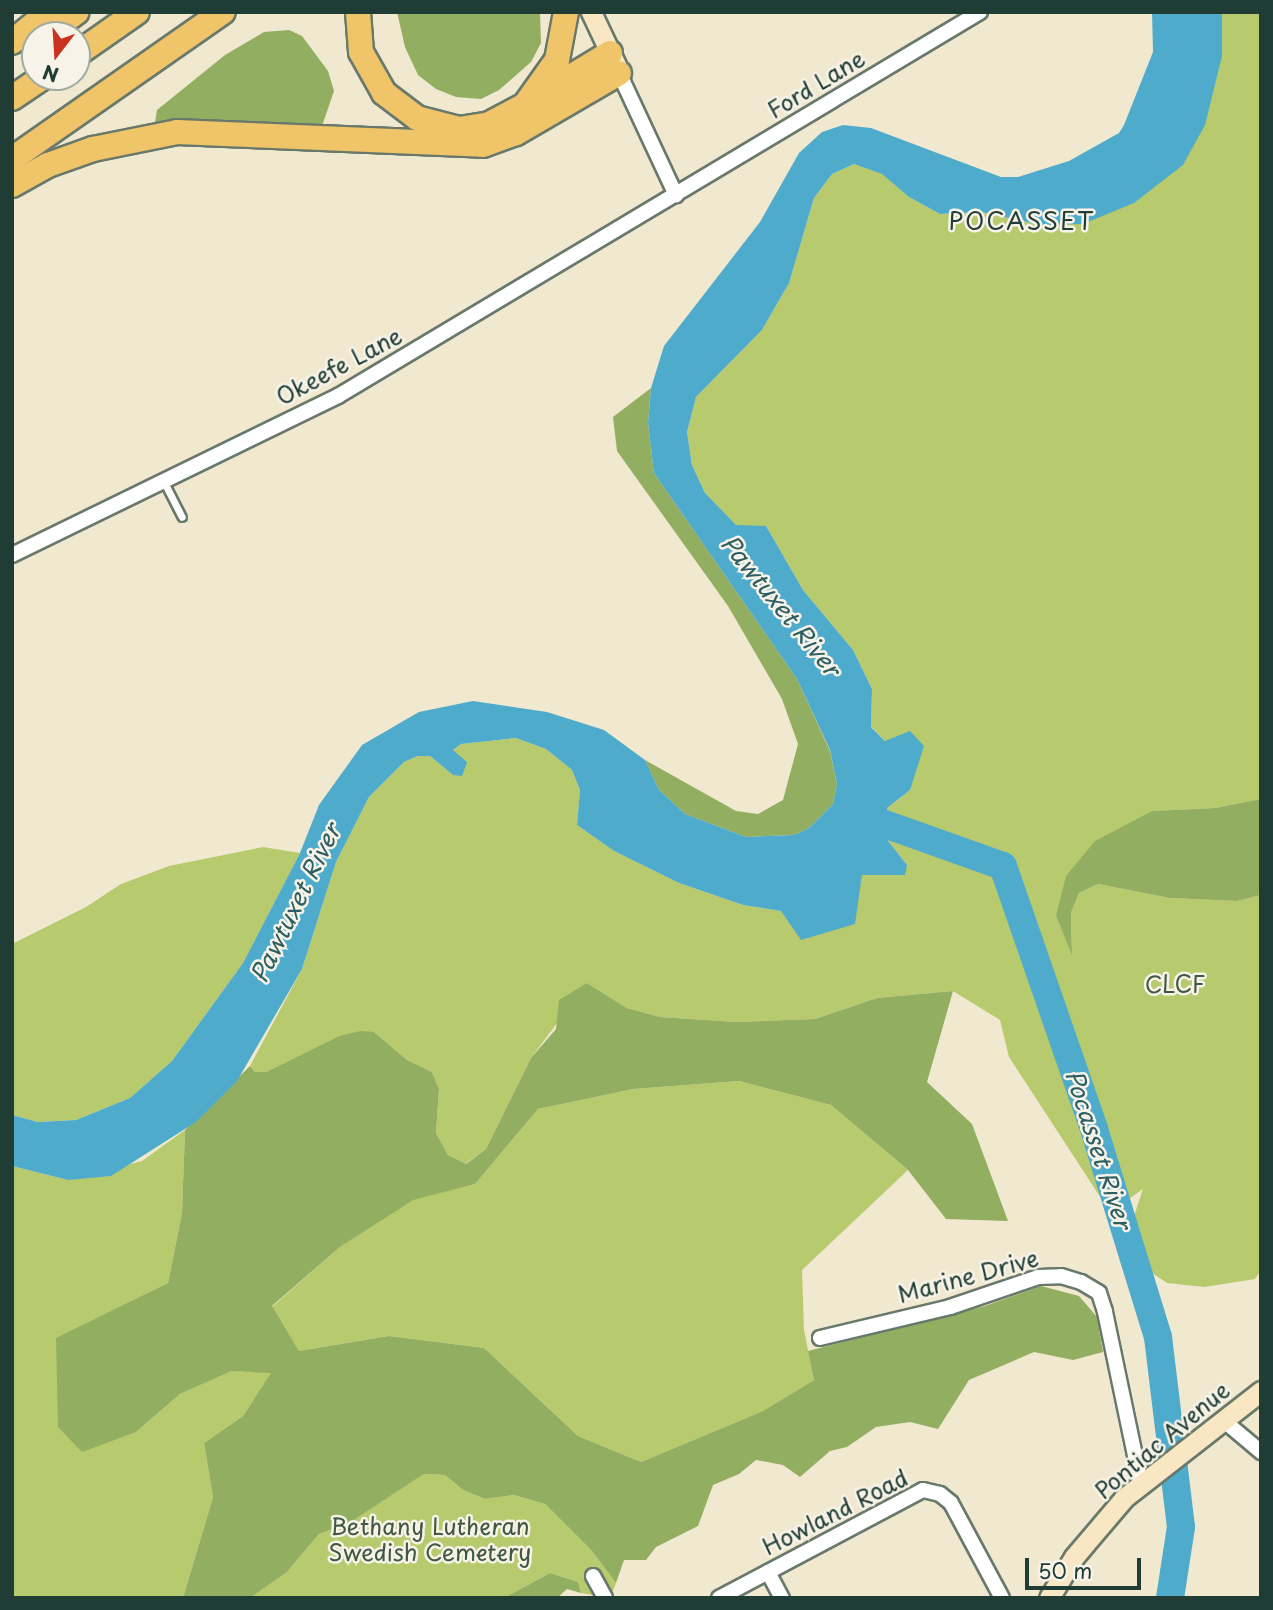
<!DOCTYPE html>
<style>
body{margin:0}
#map{position:relative;width:1273px;height:1610px;overflow:hidden;background:#f1e8d0;font-family:"Playpen Sans",sans-serif}
div>[style]{position:absolute}
[style*='--x']{left:calc(var(--x)*1px);top:calc(var(--y)*1px);width:calc(var(--w)*1px);rotate:calc(var(--a)*1deg)}
.green>*{inset:0;background:#b8ca6e}
.forest>*{inset:0;background:#92ae61}
.water>*{inset:0;background:#4eabcc}
.river>*{height:28px;margin:-14px;padding:0 14px;transform-origin:14px;border-radius:14px;background:#4eabcc}
.roads{filter:drop-shadow(2px 0 #68796b) drop-shadow(-2px 0 #68796b) drop-shadow(0 2px #68796b) drop-shadow(0 -2px #68796b)}
.service>*{height:7px;margin:-3.5px;padding:0 3.5px;transform-origin:3.5px;border-radius:3.5px;background:#fff}
.minor>*{height:14px;margin:-7px;padding:0 7px;transform-origin:7px;border-radius:7px;background:#fff}
.secondary>*{height:19px;margin:-9.5px;padding:0 9.5px;transform-origin:9.5px;border-radius:9.5px;background:#f9e7c3}
.motorway>*{height:24px;margin:-12px;padding:0 12px;transform-origin:12px;border-radius:12px;background:#f0c469}
span{translate:-50% -50%;white-space:nowrap;text-align:center;line-height:1.15;-webkit-text-stroke:5px #f7f3e8;paint-order:stroke}
.street-label{font-size:23px;color:#1f3d34}
.park-label{font-size:23px;color:#3e5940}
.neighbourhood-label{font-size:24px;color:#1f3d34;letter-spacing:2px}
.water-label{font-size:24px;color:#2d5e62;font-style:italic}
.frame{position:absolute;inset:0;border:14px solid #1f3d34;pointer-events:none}
.north{position:absolute;left:21px;top:21px;width:70px;height:70px;box-sizing:border-box;background:#f7f3e8;border:2px solid #a1aaa0;border-radius:50%;rotate:197deg;font-size:19px;font-weight:700;line-height:28px;text-align:center;color:#1f3d34}
.north::after{content:'';display:block;margin:auto;width:24px;height:32px;background:#c8321e;clip-path:polygon(50% 0,100% 100%,50% 72%,0 100%)}
.scale{position:absolute;left:1025px;top:1558px;width:116px;height:32px;box-sizing:border-box;border:4px solid #1f3d34;border-top:0;padding-left:9px;font-size:21px;line-height:24px;white-space:nowrap;color:#1f3d34;-webkit-text-stroke:5px #f7f3e8;paint-order:stroke}
</style>
<div id="map">
<div class="green">
<i style="clip-path:polygon(1222px 12px,1261px 12px,1261px 799px,1215px 808px,1152px 811px,1056px 916px,1072px 953px,1071px 913px,1079px 893px,1098px 884px,1170px 898px,1237px 901px,1261px 895px,1261px 1270px,1255px 1279px,1204px 1287px,1167px 1283px,1133px 1260px,1130px 1228px,1143px 1189px,1110px 1212px,1009px 1057px,1000px 1020px,953px 991px,877px 998px,815px 1019px,736px 1022px,660px 1017px,627px 1008px,587px 983px,531px 1058px,486px 1149px,465px 1164px,448px 1155px,436px 1133px,439px 1089px,432px 1072px,407px 1060px,374px 1032px,339px 1036px,266px 1072px,255px 1072px,250px 1066px,302px 969px,336px 862px,369px 797px,404px 762px,418px 756px,430px 756px,453px 775px,453px 750px,461px 744px,516px 738px,546px 749px,572px 770px,580px 790px,577px 825px,614px 851px,679px 883px,743px 905px,782px 911px,862px 875px,907px 865px,886px 838px,887px 808px,910px 790px,885px 741px,871px 726px,872px 689px,853px 650px,803px 590px,766px 526px,736px 526px,705px 493px,692px 465px,687px 432px,696px 397px,762px 330px,789px 283px,814px 198px,832px 174px,854px 164px,883px 174px,909px 197px,940px 214px,982px 212px,1040px 225px,1222px 56px)"></i>
<i style="clip-path:polygon(263px 847px,300px 853px,243px 963px,172px 1061px,130px 1098px,76px 1120px,38px 1122px,12px 1115px,12px 944px,86px 907px,121px 884px,169px 866px)"></i>
<i style="clip-path:polygon(739px 1081px,831px 1105px,908px 1170px,802px 1270px,804px 1330px,814px 1380px,763px 1411px,641px 1462px,578px 1436px,484px 1348px,389px 1336px,299px 1351px,272px 1307px,340px 1247px,413px 1199px,475px 1184px,538px 1109px,633px 1089px)"></i>
<i style="clip-path:polygon(185px 1130px,182px 1213px,168px 1283px,56px 1339px,136px 1432px,180px 1394px,232px 1371px,272px 1372px,243px 1416px,204px 1443px,213px 1497px,183px 1598px,12px 1598px,12px 1166px,68px 1180px,142px 1161px)"></i>
<i style="clip-path:polygon(424px 1474px,445px 1475px,463px 1490px,485px 1499px,514px 1495px,545px 1504px,592px 1551px,616px 1583px,610px 1598px,581px 1593px,578px 1582px,550px 1573px,504px 1598px,250px 1598px,287px 1572px,319px 1534px,351px 1522px)"></i>
</div>
<div class="forest">
<i style="clip-path:polygon(397px 12px,540px 12px,541px 43px,531px 62px,499px 90px,481px 99px,456px 97px,436px 89px,418px 75px,405px 47px)"></i>
<i style="clip-path:polygon(289px 30px,302px 36px,328px 71px,334px 91px,320px 132px,154px 129px,157px 110px,225px 55px,264px 32px)"></i>
<i style="clip-path:polygon(651px 388px,648px 423px,654px 473px,797px 679px,830px 751px,837px 784px,833px 804px,809px 828px,794px 835px,746px 837px,685px 814px,659px 790px,645px 760px,736px 811px,758px 814px,783px 800px,798px 744px,782px 699px,728px 606px,617px 451px,613px 417px)"></i>
<i style="clip-path:polygon(1261px 799px,1261px 895px,1237px 901px,1170px 898px,1098px 884px,1079px 893px,1071px 913px,1072px 955px,1056px 916px,1066px 876px,1095px 841px,1152px 811px,1215px 808px)"></i>
<i style="clip-path:polygon(587px 983px,627px 1008px,660px 1017px,736px 1022px,815px 1019px,877px 998px,953px 991px,927px 1082px,972px 1124px,1008px 1221px,946px 1219px,908px 1170px,831px 1105px,739px 1081px,633px 1089px,538px 1109px,475px 1184px,413px 1200px,340px 1247px,272px 1306px,299px 1351px,389px 1336px,484px 1348px,578px 1436px,641px 1462px,763px 1411px,814px 1380px,808px 1351px,985px 1306px,1041px 1286px,1079px 1296px,1097px 1317px,1103px 1352px,1073px 1360px,1034px 1352px,969px 1380px,938px 1429px,910px 1422px,876px 1427px,847px 1447px,830px 1451px,800px 1477px,783px 1465px,756px 1460px,739px 1474px,713px 1485px,698px 1526px,656px 1547px,646px 1560px,624px 1560px,616px 1583px,592px 1551px,545px 1504px,514px 1495px,485px 1499px,463px 1490px,445px 1475px,424px 1474px,351px 1522px,319px 1534px,287px 1572px,250px 1598px,183px 1598px,213px 1497px,204px 1443px,243px 1416px,271px 1373px,232px 1371px,180px 1394px,136px 1432px,82px 1452px,58px 1427px,56px 1338px,168px 1283px,182px 1213px,185px 1130px,250px 1066px,255px 1072px,266px 1072px,339px 1036px,361px 1031px,374px 1032px,407px 1060px,432px 1072px,439px 1089px,436px 1133px,448px 1155px,466px 1164px,486px 1149px,531px 1058px,556px 1029px,559px 1000px)"></i>
<i style="clip-path:polygon(550px 1573px,578px 1582px,581px 1593px,567px 1589px,557px 1598px,504px 1598px)"></i>
</div>
<div class="water">
<i style="clip-path:polygon(1152px 12px,1222px 12px,1222px 56px,1205px 125px,1183px 165px,1134px 203px,1083px 224px,1040px 225px,982px 212px,940px 214px,909px 197px,882px 174px,854px 164px,832px 174px,814px 198px,789px 283px,762px 330px,696px 397px,687px 432px,692px 465px,705px 493px,736px 525px,766px 526px,803px 590px,853px 650px,872px 689px,871px 727px,885px 741px,910px 731px,924px 746px,910px 790px,887px 808px,886px 838px,907px 865px,905px 875px,862px 875px,855px 924px,801px 940px,781px 911px,743px 905px,679px 883px,614px 851px,577px 825px,580px 790px,572px 770px,546px 749px,516px 738px,461px 744px,453px 750px,467px 762px,462px 776px,453px 775px,430px 756px,418px 756px,404px 762px,369px 797px,336px 862px,302px 969px,237px 1081px,196px 1122px,111px 1176px,68px 1180px,12px 1166px,12px 1115px,38px 1122px,76px 1120px,130px 1098px,172px 1061px,243px 963px,300px 853px,319px 805px,362px 745px,419px 712px,473px 701px,547px 712px,604px 730px,645px 760px,659px 790px,685px 814px,746px 837px,794px 835px,809px 828px,833px 804px,837px 784px,830px 750px,797px 679px,654px 473px,648px 423px,651px 388px,664px 346px,760px 222px,799px 153px,822px 132px,843px 125px,871px 128px,1001px 177px,1018px 177px,1069px 161px,1119px 133px,1124px 125px,1153px 52px)"></i>
</div>
<div class="river">
<i style="--x:851;--y:812;--w:161;--a:19.6"></i>
<i style="--x:1003;--y:866;--w:278;--a:70.9"></i>
<i style="--x:1094;--y:1129;--w:218;--a:72.9"></i>
<i style="--x:1158;--y:1337;--w:191;--a:83.1"></i>
<i style="--x:1181;--y:1527;--w:72;--a:98.8"></i>
</div>
<div class="roads">
<div class="service">
<i style="--x:164;--y:482;--w:39;--a:63"></i>
</div>
<div class="minor">
<i style="--x:619;--y:73;--w:135;--a:65"></i>
<i style="--x:12;--y:555;--w:363;--a:-26"></i>
<i style="--x:338;--y:396;--w:748;--a:-30.88"></i>
<i style="--x:820;--y:1338;--w:134;--a:-13.4"></i>
<i style="--x:950;--y:1307;--w:93;--a:-18.8"></i>
<i style="--x:1038;--y:1277;--w:23;--a:-2"></i>
<i style="--x:1061;--y:1276;--w:21;--a:17"></i>
<i style="--x:1081;--y:1282;--w:21;--a:31"></i>
<i style="--x:1099;--y:1293;--w:20;--a:72"></i>
<i style="--x:1105;--y:1312;--w:176;--a:78.2"></i>
<i style="--x:1223;--y:1420;--w:50;--a:40.1"></i>
<i style="--x:768;--y:1572;--w:30;--a:62"></i>
<i style="--x:593;--y:1576;--w:25;--a:61"></i>
<i style="--x:719;--y:1598;--w:231;--a:-27.9"></i>
<i style="--x:923;--y:1490;--w:17;--a:13"></i>
<i style="--x:940;--y:1494;--w:14;--a:39"></i>
<i style="--x:951;--y:1503;--w:108;--a:61.8"></i>
</div>
<div class="secondary">
<i style="--x:591;--y:12;--w:59;--a:64.7"></i>
<i style="--x:1049;--y:1598;--w:48;--a:-58.6"></i>
<i style="--x:1074;--y:1557;--w:77;--a:-49.7"></i>
<i style="--x:1124;--y:1498;--w:174;--a:-38"></i>
</div>
<div class="motorway">
<i style="--x:358;--y:12;--w:40;--a:85.7"></i>
<i style="--x:361;--y:52;--w:47;--a:60.7"></i>
<i style="--x:384;--y:93;--w:41;--a:37.1"></i>
<i style="--x:417;--y:118;--w:43;--a:14.7"></i>
<i style="--x:459;--y:129;--w:30;--a:-9"></i>
<i style="--x:489;--y:124;--w:41;--a:-27.8"></i>
<i style="--x:525;--y:105;--w:55;--a:-54.6"></i>
<i style="--x:557;--y:60;--w:49;--a:-79.4"></i>
<i style="--x:45;--y:35;--w:39;--a:-36"></i>
<i style="--x:12;--y:42;--w:48;--a:-39"></i>
<i style="--x:77;--y:54;--w:73;--a:-35"></i>
<i style="--x:539;--y:96;--w:83;--a:-31.2"></i>
<i style="--x:12;--y:98;--w:37;--a:-34"></i>
<i style="--x:12;--y:159;--w:257;--a:-34.9"></i>
<i style="--x:12;--y:185;--w:41;--a:-29.1"></i>
<i style="--x:48;--y:165;--w:48;--a:-19.6"></i>
<i style="--x:93;--y:149;--w:86;--a:-11.4"></i>
<i style="--x:177;--y:132;--w:306;--a:2.4"></i>
<i style="--x:483;--y:145;--w:35;--a:-20"></i>
<i style="--x:516;--y:133;--w:119;--a:-30.2"></i>
</div>
</div>
<div class="street-label">
<span style="left:816px;top:84px;rotate:-31deg">Ford Lane</span>
<span style="left:339px;top:366px;rotate:-28deg">Okeefe Lane</span>
<span style="left:968px;top:1276px;rotate:-15deg">Marine Drive</span>
<span style="left:1162px;top:1440px;rotate:-40deg">Pontiac Avenue</span>
<span style="left:835px;top:1512px;rotate:-27deg">Howland Road</span>
</div>
<div class="park-label">
<span style="left:1175px;top:984px">CLCF</span>
<span style="left:430px;top:1539px">Bethany Lutheran<br>Swedish Cemetery</span>
</div>
<div class="neighbourhood-label">
<span style="left:1022px;top:221px">POCASSET</span>
</div>
<div class="water-label">
<span style="left:781px;top:605px;rotate:51deg">Pawtuxet River</span>
<span style="left:295px;top:903px;rotate:-64deg">Pawtuxet River</span>
<span style="left:1099px;top:1149px;rotate:72deg">Pocasset River</span>
</div>
<div class="frame"></div>
<div class="north">N</div>
<div class="scale">50 m</div>
</div>
